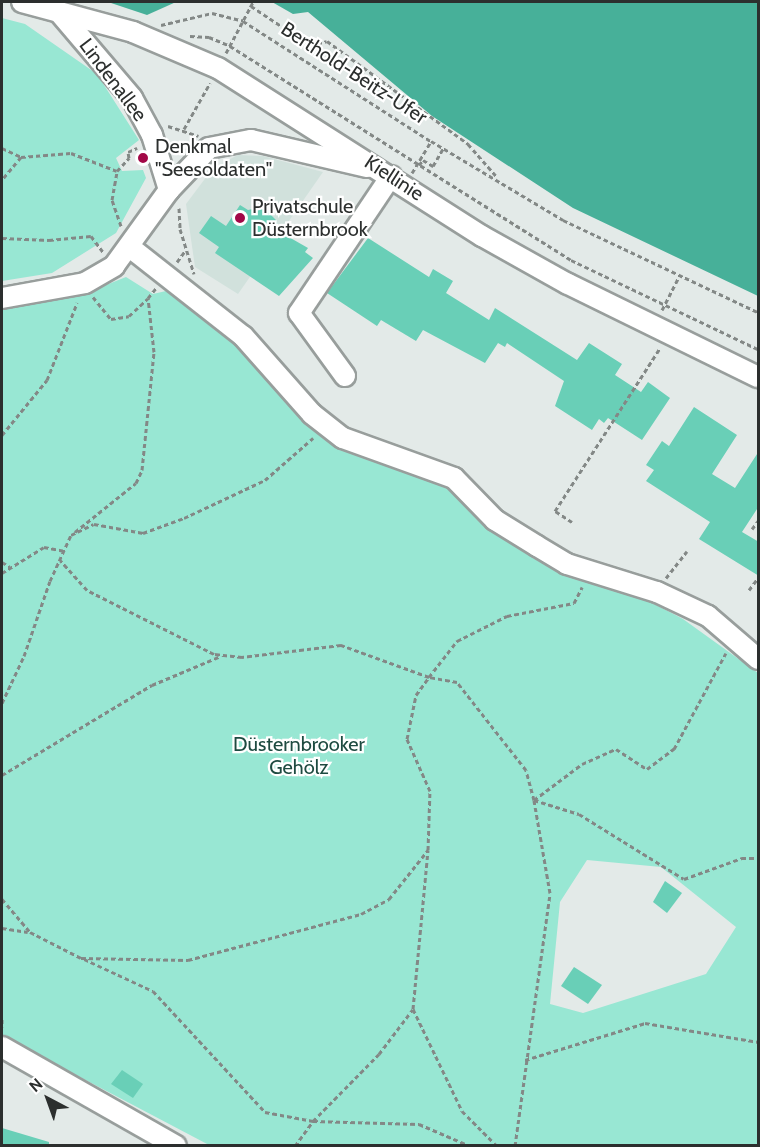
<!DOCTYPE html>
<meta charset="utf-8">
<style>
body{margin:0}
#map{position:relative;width:760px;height:1147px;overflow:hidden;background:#e3eae8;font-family:Cabin,sans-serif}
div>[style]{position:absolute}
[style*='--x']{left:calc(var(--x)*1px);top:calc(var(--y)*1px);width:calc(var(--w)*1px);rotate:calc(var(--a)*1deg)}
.built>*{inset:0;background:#d1e1dc}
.green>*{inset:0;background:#98e7d3}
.water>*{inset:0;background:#47b099}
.building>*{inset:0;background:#69cfb7}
.path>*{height:3px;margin-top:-1.5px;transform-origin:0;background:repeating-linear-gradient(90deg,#838886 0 4.5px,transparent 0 7.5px)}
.roads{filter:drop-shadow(2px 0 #989e9c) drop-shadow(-2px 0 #989e9c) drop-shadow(0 2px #989e9c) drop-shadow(0 -2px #989e9c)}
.minor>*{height:20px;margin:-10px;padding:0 10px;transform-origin:10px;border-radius:10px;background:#fff}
.dots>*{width:16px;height:16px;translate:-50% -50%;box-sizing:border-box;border:3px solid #fff;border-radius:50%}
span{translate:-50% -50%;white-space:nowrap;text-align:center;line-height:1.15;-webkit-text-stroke:4.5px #fff;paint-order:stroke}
.street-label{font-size:20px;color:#2c2f2e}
.poi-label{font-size:20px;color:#2c2f2e}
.left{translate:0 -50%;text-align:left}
.park-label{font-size:20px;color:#1e4b41}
.frame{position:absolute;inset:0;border:3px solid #2c2f2e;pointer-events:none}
.north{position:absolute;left:18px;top:1069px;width:60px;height:60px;-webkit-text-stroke:4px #fff;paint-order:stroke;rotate:319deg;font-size:16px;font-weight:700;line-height:24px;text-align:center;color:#2c2f2e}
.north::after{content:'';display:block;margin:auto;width:21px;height:27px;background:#2c2f2e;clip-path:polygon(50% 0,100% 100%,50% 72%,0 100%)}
</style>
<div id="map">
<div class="built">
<i style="clip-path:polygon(238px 155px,263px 156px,323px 172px,238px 294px,195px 267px,186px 204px,213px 168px)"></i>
</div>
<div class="green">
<i style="clip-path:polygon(2px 18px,25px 24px,97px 74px,139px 140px,116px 158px,122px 171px,143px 170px,146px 178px,116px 233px,52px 273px,2px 281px)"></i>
<i style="clip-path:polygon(evenodd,126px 277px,153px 294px,166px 291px,241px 344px,333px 441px,448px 488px,492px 529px,520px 547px,560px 567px,641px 597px,683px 619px,758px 673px,758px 1145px,209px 1145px,2px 1036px,2px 307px,101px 287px,126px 277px,587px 860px,661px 867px,736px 927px,706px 974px,583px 1013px,550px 1004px,560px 902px,587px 860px)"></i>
</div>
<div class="water">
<i style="clip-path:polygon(108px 2px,176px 2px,147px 15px)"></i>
<i style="clip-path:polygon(272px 2px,758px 2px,758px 296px,573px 208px,432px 116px,308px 12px,293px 14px)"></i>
</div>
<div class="building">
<i style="clip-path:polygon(240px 205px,248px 210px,261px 207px,267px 211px,276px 220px,280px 232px,308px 248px,305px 252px,313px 258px,279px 296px,215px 253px,219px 247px,199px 233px,211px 216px,226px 226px)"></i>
<i style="clip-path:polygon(368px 238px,429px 277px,433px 269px,453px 281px,446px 293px,489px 320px,495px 308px,577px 360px,589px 343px,622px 364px,615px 375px,641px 392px,648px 382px,670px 398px,642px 440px,608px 418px,604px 423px,599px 419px,592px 430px,555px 406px,564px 381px,507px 343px,505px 347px,498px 343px,485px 363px,423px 330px,416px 341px,381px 320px,377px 326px,327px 293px)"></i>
<i style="clip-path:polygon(694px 407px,737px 435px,712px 474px,735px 488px,759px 451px,759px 506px,742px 532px,759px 542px,759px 576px,699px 539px,710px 522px,646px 481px,654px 470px,646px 465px,662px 441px,669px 446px)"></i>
<i style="clip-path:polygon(665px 881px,682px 893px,667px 913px,653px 902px)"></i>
<i style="clip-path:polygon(574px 967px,602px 985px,588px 1004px,561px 986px)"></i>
<i style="clip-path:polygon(122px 1070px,143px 1084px,133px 1098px,111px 1084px)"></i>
<i style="clip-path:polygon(2px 1128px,49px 1142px,49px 1146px,2px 1146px)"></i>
</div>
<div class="path">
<i style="--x:251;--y:6;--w:71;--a:33.5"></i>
<i style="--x:310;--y:45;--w:17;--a:-13"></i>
<i style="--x:327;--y:41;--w:175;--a:36.1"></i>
<i style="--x:468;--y:144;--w:44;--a:48.7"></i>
<i style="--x:161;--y:25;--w:52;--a:-13.2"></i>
<i style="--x:212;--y:13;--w:32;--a:14"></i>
<i style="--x:243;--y:21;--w:223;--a:32.6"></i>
<i style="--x:431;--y:141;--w:154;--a:30.9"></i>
<i style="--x:563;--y:220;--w:216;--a:25.3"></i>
<i style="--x:190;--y:36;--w:19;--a:3"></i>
<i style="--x:209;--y:37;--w:23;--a:23"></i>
<i style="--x:230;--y:46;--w:403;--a:32.1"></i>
<i style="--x:571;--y:260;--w:207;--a:25.5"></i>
<i style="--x:226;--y:53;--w:58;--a:-62.1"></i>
<i style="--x:168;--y:126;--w:32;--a:18"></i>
<i style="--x:184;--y:129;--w:53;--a:-60.5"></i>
<i style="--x:2;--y:148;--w:21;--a:25"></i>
<i style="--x:21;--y:157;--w:30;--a:130"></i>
<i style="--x:21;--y:157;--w:50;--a:-4.6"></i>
<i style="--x:71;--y:153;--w:49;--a:21.4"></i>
<i style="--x:419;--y:165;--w:6;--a:-51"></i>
<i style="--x:423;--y:160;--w:12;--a:31"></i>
<i style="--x:433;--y:166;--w:20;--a:-60"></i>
<i style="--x:412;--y:173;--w:37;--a:-59"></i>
<i style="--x:179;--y:208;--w:21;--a:87"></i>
<i style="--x:180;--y:229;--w:47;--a:72.7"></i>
<i style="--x:121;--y:226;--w:28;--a:-109"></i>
<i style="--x:112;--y:200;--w:29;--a:-80"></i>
<i style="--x:117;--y:171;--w:18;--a:-47"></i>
<i style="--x:129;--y:158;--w:6;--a:-99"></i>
<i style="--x:128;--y:152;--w:10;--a:-24"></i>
<i style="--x:2;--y:238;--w:47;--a:2.4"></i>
<i style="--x:49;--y:240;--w:42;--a:-5.4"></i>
<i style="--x:91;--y:236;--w:21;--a:53"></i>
<i style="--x:177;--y:262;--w:14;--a:-54"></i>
<i style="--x:93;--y:297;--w:28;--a:51"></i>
<i style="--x:111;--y:319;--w:18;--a:-9"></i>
<i style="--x:129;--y:316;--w:26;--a:-43"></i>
<i style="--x:662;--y:310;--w:39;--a:-63"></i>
<i style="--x:2;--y:435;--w:71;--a:-50.7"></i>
<i style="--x:47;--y:380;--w:83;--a:-68.7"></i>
<i style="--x:572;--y:522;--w:20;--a:-147"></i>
<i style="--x:555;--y:511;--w:194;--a:-57.2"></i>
<i style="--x:752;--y:529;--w:10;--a:-53"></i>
<i style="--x:75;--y:532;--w:78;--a:-38.8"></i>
<i style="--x:136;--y:483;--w:14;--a:-65"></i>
<i style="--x:142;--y:470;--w:119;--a:-84.2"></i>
<i style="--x:154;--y:352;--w:54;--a:-96.3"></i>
<i style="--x:148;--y:298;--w:13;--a:-51"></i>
<i style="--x:2;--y:562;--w:9;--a:32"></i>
<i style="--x:2;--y:573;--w:49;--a:-31.8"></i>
<i style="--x:44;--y:547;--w:20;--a:11"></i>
<i style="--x:666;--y:578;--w:34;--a:-52"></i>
<i style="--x:749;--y:590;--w:15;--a:-53"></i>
<i style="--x:2;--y:703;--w:52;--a:-64.9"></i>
<i style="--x:24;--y:656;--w:79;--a:-70.9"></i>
<i style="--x:50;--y:581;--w:51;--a:-65.5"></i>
<i style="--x:71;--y:535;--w:25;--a:-26"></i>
<i style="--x:94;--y:524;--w:50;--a:10.4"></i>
<i style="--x:143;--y:533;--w:44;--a:-20.1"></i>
<i style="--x:184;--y:518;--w:89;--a:-25.1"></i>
<i style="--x:265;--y:480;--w:64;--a:-41.2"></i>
<i style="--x:2;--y:775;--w:175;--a:-31"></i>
<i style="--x:152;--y:685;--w:75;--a:-22.8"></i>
<i style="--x:534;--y:800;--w:60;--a:-36.9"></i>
<i style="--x:582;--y:764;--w:37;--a:-24"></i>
<i style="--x:616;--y:749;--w:37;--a:33"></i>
<i style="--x:647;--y:769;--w:34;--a:-37"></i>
<i style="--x:674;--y:749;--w:109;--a:-61.6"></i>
<i style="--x:534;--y:800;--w:47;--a:17.3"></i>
<i style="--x:579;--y:814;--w:123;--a:31.8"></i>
<i style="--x:684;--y:879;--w:62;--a:-19.9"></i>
<i style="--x:742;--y:858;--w:16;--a:0"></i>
<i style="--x:2;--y:899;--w:43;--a:49.7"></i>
<i style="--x:30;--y:932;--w:57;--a:27"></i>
<i style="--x:81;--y:958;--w:107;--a:1.1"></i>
<i style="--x:188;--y:960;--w:179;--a:-14.9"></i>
<i style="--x:361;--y:914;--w:32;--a:-28"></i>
<i style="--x:389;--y:899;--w:63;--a:-51.5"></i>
<i style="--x:428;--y:850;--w:59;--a:-88.1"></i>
<i style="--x:430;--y:791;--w:57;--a:-113.9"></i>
<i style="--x:407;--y:739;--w:45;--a:-78.4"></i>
<i style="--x:416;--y:695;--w:22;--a:-54"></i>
<i style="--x:429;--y:677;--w:94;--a:-160"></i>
<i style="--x:341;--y:645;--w:100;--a:173.1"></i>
<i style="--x:242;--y:657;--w:28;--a:-174"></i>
<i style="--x:214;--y:654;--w:142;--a:-153.3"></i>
<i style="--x:87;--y:590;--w:40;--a:-132"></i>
<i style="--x:2;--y:928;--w:26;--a:9"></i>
<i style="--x:84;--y:959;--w:76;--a:24.9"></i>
<i style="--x:153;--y:991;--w:165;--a:47.2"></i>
<i style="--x:265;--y:1112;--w:49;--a:10.6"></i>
<i style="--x:313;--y:1121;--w:106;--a:1.6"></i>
<i style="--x:419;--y:1124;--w:56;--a:23.3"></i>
<i style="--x:413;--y:1009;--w:113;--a:64.3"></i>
<i style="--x:462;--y:1111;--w:49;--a:45"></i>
<i style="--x:2;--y:1019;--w:8;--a:90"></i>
<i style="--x:525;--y:1060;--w:126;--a:-17.1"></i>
<i style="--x:645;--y:1023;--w:115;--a:9.5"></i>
<i style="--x:295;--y:1146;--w:31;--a:-54"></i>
<i style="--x:313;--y:1121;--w:94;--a:-45.4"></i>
<i style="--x:379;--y:1054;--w:56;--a:-52.9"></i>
<i style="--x:413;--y:1009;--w:159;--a:-84.6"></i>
<i style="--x:515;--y:1146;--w:255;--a:-82.1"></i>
<i style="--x:550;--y:893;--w:94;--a:-99.8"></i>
<i style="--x:534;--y:800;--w:31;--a:-105"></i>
<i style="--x:526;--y:770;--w:112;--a:-128.1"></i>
<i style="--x:457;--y:682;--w:28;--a:-170"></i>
<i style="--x:429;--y:677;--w:46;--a:-52.1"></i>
<i style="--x:457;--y:641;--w:56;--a:-26.6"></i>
<i style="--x:507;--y:616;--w:68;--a:-11"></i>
<i style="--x:574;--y:603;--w:18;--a:-63"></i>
</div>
<div class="roads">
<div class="minor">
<i style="--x:22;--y:2;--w:115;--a:15.1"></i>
<i style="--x:133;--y:32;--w:92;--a:23"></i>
<i style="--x:218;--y:68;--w:313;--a:32.5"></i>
<i style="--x:482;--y:236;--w:98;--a:29.2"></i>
<i style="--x:568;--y:284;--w:212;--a:26.1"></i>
<i style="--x:58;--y:11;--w:114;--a:49.6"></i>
<i style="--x:132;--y:98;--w:42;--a:61.6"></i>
<i style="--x:152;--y:135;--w:58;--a:72.8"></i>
<i style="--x:131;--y:248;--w:142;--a:38.2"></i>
<i style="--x:243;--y:336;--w:104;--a:48.5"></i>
<i style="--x:312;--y:414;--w:39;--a:38"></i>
<i style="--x:343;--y:438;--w:118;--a:19.8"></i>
<i style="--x:454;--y:478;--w:59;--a:45.7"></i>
<i style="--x:495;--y:520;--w:49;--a:31.8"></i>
<i style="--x:537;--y:546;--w:35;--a:31"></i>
<i style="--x:567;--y:564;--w:94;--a:17.3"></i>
<i style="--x:657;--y:592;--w:56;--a:25.2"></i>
<i style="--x:708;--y:616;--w:66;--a:40.7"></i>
<i style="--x:2;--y:298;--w:84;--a:-10.2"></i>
<i style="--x:85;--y:283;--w:34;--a:-30"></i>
<i style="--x:114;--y:266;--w:94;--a:-54.1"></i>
<i style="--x:169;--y:190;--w:58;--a:-46.4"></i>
<i style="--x:209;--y:148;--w:43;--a:-10.8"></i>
<i style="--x:251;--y:140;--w:119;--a:13.1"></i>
<i style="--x:345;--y:376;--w:78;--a:-126.1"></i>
<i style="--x:299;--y:313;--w:165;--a:-56.1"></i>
<i style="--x:2;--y:1047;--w:200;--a:29.6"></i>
</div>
</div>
<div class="dots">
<i style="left:143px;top:158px;background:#a20847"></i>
<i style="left:240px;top:218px;background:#a20847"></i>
</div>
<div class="street-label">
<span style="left:354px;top:73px;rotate:33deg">Berthold-Beitz-Ufer</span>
<span style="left:113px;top:80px;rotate:53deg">Lindenallee</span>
<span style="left:394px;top:178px;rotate:33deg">Kiellinie</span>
</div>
<div class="poi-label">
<span class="left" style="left:155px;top:158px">Denkmal<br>"Seesoldaten"</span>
<span class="left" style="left:252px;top:218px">Privatschule<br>Düsternbrook</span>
</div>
<div class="park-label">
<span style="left:299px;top:756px">Düsternbrooker<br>Gehölz</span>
</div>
<div class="frame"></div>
<div class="north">N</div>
</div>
